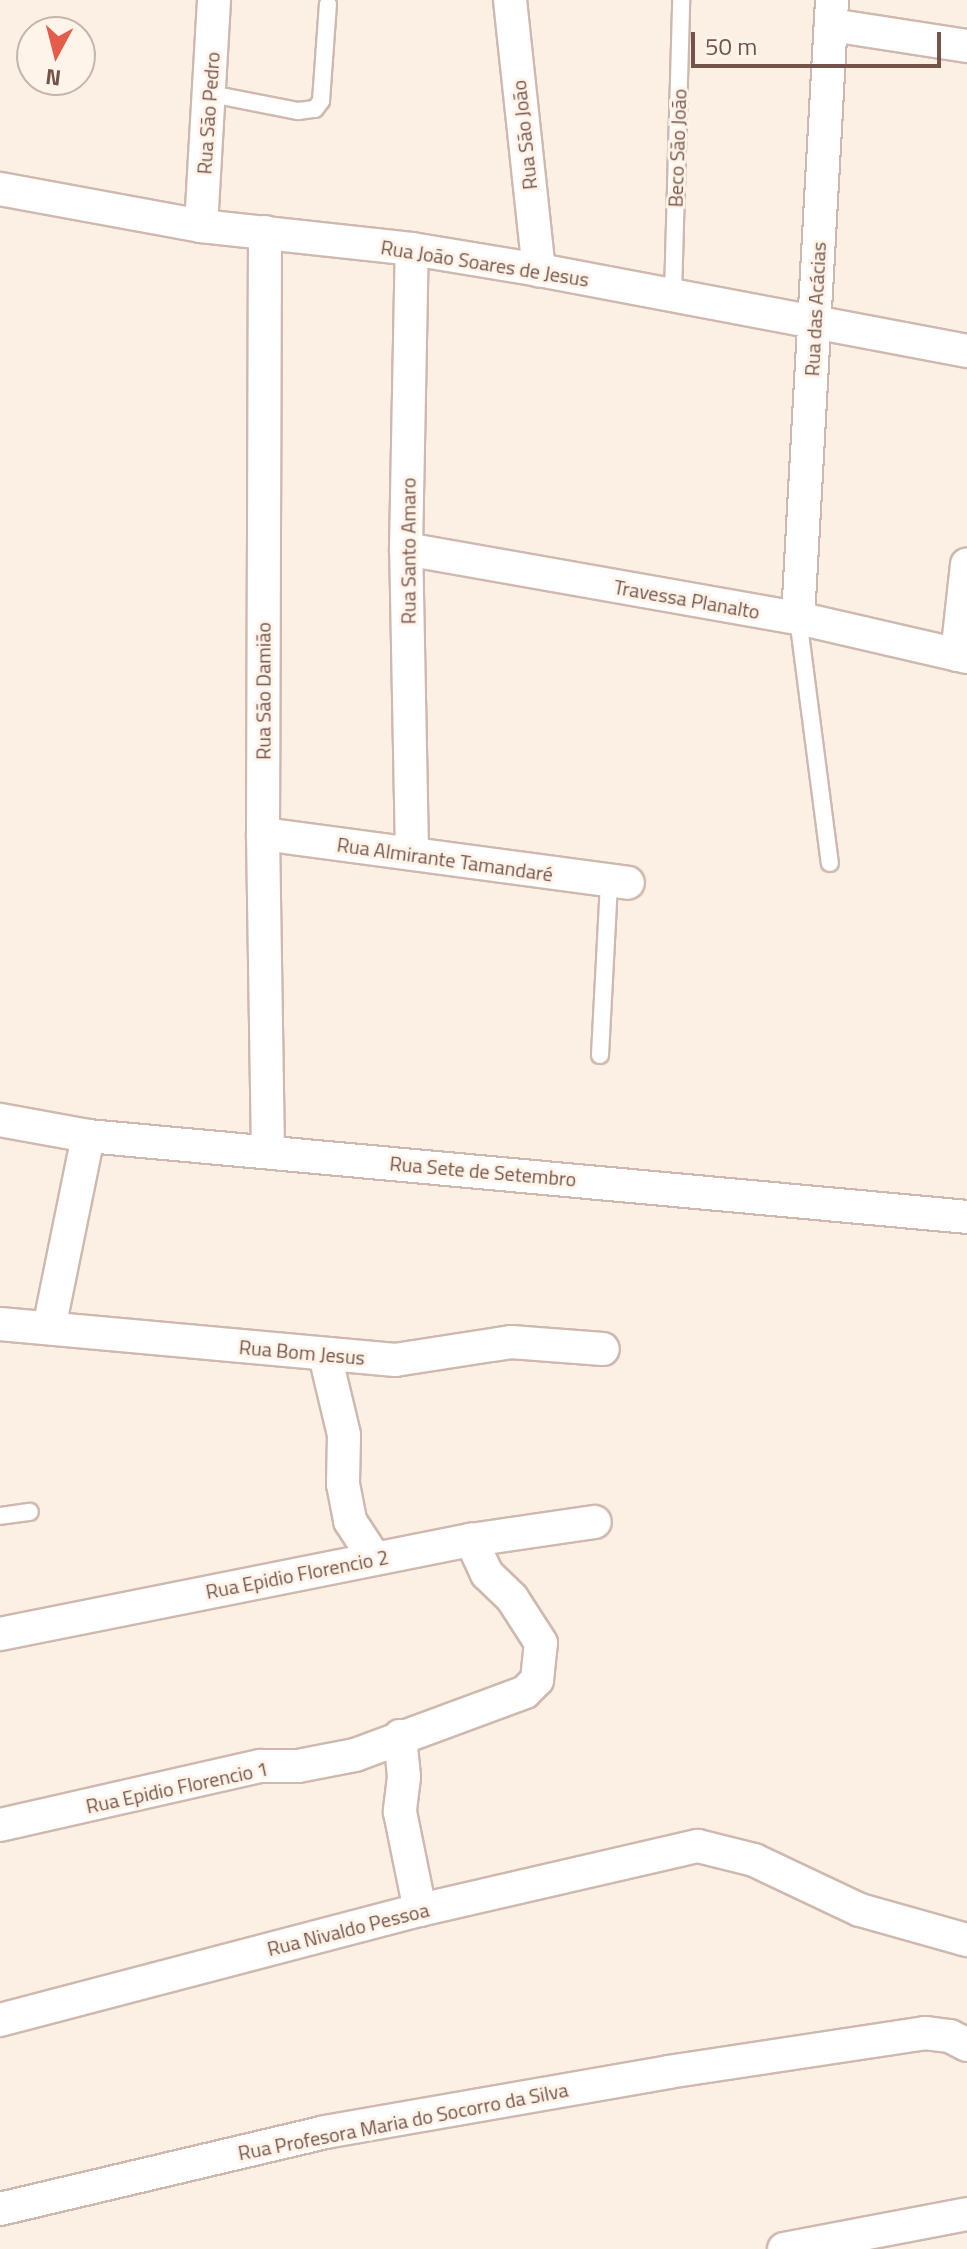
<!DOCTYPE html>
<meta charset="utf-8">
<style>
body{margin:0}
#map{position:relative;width:967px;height:2249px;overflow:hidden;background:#fcf0e4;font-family:"Titillium Web",sans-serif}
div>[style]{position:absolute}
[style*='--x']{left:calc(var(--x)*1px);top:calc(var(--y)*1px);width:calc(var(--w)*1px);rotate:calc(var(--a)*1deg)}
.roads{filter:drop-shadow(2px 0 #cfb9ae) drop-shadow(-2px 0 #cfb9ae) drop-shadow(0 2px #cfb9ae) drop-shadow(0 -2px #cfb9ae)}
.service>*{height:16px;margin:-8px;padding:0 8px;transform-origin:8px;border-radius:8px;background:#fff}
.minor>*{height:32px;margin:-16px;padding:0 16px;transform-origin:16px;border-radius:16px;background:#fff}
span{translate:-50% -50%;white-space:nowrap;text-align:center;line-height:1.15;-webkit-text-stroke:6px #fff4ea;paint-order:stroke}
.street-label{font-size:20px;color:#74544a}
.north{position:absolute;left:16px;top:16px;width:80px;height:80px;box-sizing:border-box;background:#fff4ea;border:2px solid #c7b4aa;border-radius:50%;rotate:187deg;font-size:22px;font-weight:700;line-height:32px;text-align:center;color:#74544a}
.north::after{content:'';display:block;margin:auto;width:28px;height:36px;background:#e45d4b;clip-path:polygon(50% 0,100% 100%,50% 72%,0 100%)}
.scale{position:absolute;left:691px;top:32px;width:250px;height:36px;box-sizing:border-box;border:4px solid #74544a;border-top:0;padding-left:10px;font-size:24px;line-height:28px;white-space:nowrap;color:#74544a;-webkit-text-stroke:6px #fff4ea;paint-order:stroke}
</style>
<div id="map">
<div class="roads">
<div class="service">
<i style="--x:211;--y:94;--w:89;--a:11.1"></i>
<i style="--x:298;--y:111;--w:17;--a:-7"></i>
<i style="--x:315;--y:109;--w:10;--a:-53"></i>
<i style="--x:321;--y:101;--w:97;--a:-85.9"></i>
<i style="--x:673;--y:295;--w:295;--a:-88.4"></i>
<i style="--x:798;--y:618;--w:247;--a:82.6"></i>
<i style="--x:600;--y:1055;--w:172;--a:-87"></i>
<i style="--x:0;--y:1516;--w:30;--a:-8"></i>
</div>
<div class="minor">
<i style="--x:510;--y:0;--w:272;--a:83.9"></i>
<i style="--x:831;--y:25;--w:138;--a:8.8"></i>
<i style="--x:0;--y:189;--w:204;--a:10.4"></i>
<i style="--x:201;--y:226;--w:212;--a:6.2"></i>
<i style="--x:412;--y:249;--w:129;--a:9.4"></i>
<i style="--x:539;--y:270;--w:436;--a:10.7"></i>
<i style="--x:201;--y:226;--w:226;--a:-86.7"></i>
<i style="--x:265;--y:232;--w:602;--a:90.19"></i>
<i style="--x:263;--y:834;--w:316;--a:89.1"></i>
<i style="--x:406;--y:549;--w:398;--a:10"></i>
<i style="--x:798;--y:618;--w:173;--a:13"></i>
<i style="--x:798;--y:618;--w:619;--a:-86.85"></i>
<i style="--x:957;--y:655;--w:91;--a:-83.7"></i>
<i style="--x:263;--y:834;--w:368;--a:7.6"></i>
<i style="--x:412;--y:853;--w:304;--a:-91.1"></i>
<i style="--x:406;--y:549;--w:300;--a:-88.9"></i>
<i style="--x:0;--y:1120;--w:89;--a:10.3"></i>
<i style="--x:88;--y:1136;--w:883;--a:5.26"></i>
<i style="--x:0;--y:1324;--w:397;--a:5.2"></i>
<i style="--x:395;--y:1360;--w:117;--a:-8.8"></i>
<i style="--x:511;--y:1342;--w:92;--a:4.4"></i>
<i style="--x:49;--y:1328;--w:196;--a:-78.5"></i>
<i style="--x:325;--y:1355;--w:82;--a:76.6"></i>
<i style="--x:344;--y:1435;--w:49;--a:91.2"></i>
<i style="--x:343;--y:1484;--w:38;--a:79"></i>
<i style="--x:350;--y:1521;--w:45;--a:56.7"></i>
<i style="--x:0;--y:1634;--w:480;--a:-11.3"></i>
<i style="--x:471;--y:1540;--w:125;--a:-8.3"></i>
<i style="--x:400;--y:1736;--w:41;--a:84.4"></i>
<i style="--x:404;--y:1777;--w:35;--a:97"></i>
<i style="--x:400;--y:1812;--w:100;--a:78.5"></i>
<i style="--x:0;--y:1825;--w:267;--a:-12.8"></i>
<i style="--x:260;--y:1766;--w:38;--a:0"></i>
<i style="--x:298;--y:1766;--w:58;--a:-10.9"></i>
<i style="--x:355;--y:1755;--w:181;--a:-20.3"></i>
<i style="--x:525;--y:1692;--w:17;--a:-45"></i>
<i style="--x:537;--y:1680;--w:37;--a:-84"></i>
<i style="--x:541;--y:1643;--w:54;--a:-122.8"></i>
<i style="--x:512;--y:1598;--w:35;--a:-136"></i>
<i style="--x:487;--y:1574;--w:38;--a:-115"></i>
<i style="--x:0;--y:2020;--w:434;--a:-14.7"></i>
<i style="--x:420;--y:1910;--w:285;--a:-13"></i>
<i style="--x:698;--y:1846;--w:58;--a:14"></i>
<i style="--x:754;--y:1860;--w:117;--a:25.3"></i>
<i style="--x:860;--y:1910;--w:111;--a:15.7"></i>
<i style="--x:0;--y:2209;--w:334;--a:-13.3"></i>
<i style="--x:325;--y:2132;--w:348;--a:-9.9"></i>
<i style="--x:668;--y:2072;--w:260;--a:-8.6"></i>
<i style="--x:925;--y:2033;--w:25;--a:7"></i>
<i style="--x:950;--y:2036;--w:19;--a:28"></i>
<i style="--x:784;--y:2249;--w:186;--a:-10.8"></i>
</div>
</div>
<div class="street-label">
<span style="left:208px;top:113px;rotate:-86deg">Rua São Pedro</span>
<span style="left:524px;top:135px;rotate:-96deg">Rua São João</span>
<span style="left:677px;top:148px;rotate:-88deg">Beco São João</span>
<span style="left:485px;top:263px;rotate:9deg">Rua João Soares de Jesus</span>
<span style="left:815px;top:309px;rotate:-87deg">Rua das Acácias</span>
<span style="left:408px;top:551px;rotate:-90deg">Rua Santo Amaro</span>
<span style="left:687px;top:599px;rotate:10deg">Travessa Planalto</span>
<span style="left:263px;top:691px;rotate:-90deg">Rua São Damião</span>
<span style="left:445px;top:859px;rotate:8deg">Rua Almirante Tamandaré</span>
<span style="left:483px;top:1171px;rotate:5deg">Rua Sete de Setembro</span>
<span style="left:302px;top:1352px;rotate:5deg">Rua Bom Jesus</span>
<span style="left:297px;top:1574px;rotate:-11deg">Rua Epidio Florencio 2</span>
<span style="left:177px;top:1787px;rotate:-12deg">Rua Epidio Florencio 1</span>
<span style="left:348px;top:1929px;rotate:-14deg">Rua Nivaldo Pessoa</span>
<span style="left:403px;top:2121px;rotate:-11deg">Rua Profesora Maria do Socorro da Silva</span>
</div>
<div class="north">N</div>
<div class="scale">50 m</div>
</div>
